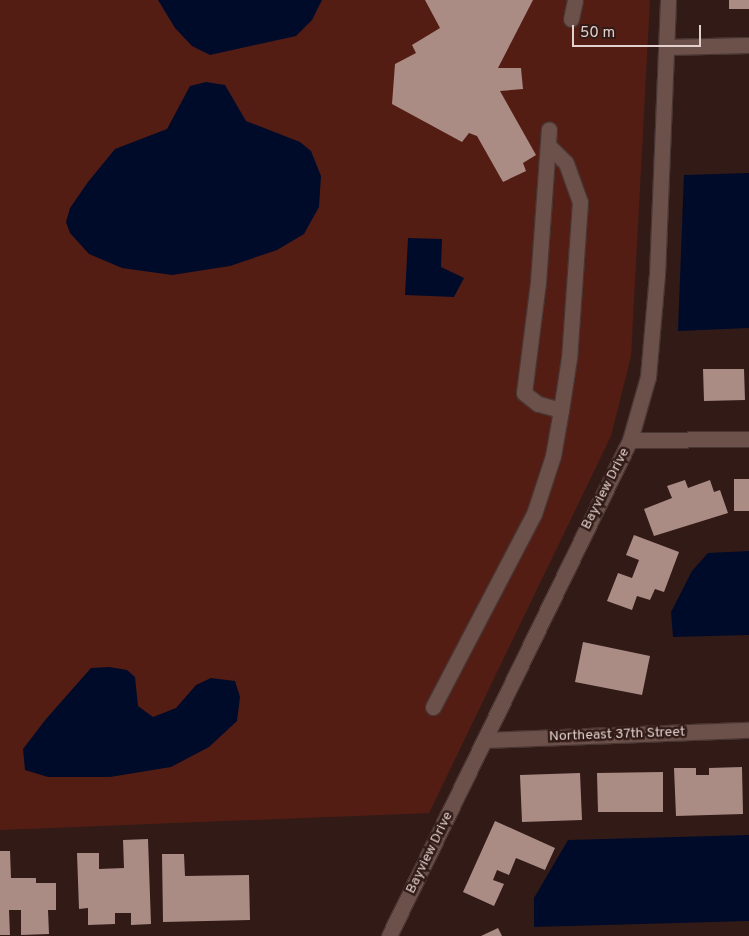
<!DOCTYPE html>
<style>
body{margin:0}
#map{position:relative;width:749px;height:936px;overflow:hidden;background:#321b17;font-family:Overpass,sans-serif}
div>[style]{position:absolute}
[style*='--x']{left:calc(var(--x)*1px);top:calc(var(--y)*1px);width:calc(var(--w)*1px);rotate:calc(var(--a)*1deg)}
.green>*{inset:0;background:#541d14}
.water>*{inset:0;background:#000b2a}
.building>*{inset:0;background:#aa8c85}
.roads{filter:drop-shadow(1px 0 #493633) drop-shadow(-1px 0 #493633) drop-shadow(0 1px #493633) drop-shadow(0 -1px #493633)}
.minor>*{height:15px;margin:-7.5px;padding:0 7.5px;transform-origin:7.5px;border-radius:7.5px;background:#6c514b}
span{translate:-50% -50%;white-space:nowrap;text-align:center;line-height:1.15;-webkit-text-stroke:5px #321b17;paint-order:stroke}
.street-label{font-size:14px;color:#e1d0cd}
.scale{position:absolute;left:572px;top:25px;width:129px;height:22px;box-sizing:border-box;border:2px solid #e1d0cd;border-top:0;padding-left:6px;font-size:15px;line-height:18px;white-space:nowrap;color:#e1d0cd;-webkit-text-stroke:4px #321b17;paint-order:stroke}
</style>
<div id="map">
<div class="green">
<i style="clip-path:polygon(0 0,650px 0,631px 356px,611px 436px,429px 813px,0 830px)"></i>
</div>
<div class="water">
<i style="clip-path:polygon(158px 0,322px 0,312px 20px,296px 36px,210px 55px,192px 46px,175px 28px)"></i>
<i style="clip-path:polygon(206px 82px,225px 85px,246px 121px,300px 142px,311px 151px,321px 176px,319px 207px,304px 234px,277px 250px,230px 266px,172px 275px,122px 268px,89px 254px,70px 233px,66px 222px,70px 208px,88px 182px,115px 149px,167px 129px,190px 86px)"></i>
<i style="clip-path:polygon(749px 173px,749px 328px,678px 331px,684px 175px)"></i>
<i style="clip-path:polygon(408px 238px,442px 239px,441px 267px,464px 278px,454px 297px,405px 295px)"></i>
<i style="clip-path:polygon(749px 551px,749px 635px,673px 637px,671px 612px,692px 571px,708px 553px)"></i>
<i style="clip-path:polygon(109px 667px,127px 670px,135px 677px,138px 706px,153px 717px,176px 708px,196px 685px,211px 678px,235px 681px,240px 697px,237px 721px,209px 747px,171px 767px,110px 777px,48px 777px,25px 770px,23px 749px,46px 719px,91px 668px)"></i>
<i style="clip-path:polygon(749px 835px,749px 921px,534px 927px,534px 898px,568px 840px)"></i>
</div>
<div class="building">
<i style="clip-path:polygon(425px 0,533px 0,498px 68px,521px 68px,523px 89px,500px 91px,536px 155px,523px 163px,526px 171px,503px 182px,477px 136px,469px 133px,462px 142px,392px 104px,395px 64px,416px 53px,412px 45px,440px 28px)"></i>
<i style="clip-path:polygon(729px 0,749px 0,749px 9px,729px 9px)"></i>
<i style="clip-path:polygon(703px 369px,744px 369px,745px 400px,704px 401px)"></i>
<i style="clip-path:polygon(734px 479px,749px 479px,749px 511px,734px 511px)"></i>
<i style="clip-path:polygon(685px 480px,688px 488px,710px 480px,714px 492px,720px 490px,728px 513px,654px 536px,644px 509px,672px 498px,667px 486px)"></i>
<i style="clip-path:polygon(634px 535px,679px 552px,664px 592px,655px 589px,650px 600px,637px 596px,632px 610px,607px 601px,618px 573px,632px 578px,639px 560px,626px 555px)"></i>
<i style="clip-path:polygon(583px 642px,650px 656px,642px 695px,575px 682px)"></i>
<i style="clip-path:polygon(742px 767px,743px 814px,676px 816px,674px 768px,696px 768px,696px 775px,709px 775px,709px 768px)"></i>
<i style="clip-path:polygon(663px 772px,663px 812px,598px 812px,597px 773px)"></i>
<i style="clip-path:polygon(580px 773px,582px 820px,522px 822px,520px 775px)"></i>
<i style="clip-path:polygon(495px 821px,555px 848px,545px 870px,516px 858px,509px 875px,497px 870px,493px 880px,504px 884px,494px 906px,463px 892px)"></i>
<i style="clip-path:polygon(148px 839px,151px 924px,131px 925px,131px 913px,115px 913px,115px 924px,88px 925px,88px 908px,79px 909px,77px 853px,99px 853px,99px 869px,124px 868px,123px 840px)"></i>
<i style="clip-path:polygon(0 851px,10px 851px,11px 878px,36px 878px,36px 883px,56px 883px,56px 910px,48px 910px,49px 934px,21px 935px,21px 910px,9px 910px,10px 935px,0 935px)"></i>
<i style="clip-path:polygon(162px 854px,184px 854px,185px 876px,249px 875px,250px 920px,163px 922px)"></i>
<i style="clip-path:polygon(498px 928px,502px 936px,481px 936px)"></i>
</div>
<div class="roads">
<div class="minor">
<i style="--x:571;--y:19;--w:19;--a:-78"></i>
<i style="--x:666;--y:47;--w:83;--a:-1.4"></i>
<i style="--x:548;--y:145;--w:25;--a:45"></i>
<i style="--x:566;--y:163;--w:41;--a:70.3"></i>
<i style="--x:580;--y:202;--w:156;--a:94"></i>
<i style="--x:569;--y:358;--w:53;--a:98.7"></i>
<i style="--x:630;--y:440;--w:119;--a:-0.5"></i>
<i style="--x:433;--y:707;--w:218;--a:-62.4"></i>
<i style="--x:534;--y:514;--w:61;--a:-71.9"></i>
<i style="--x:553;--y:456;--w:47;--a:-80.1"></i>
<i style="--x:561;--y:410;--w:24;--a:-165"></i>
<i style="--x:538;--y:404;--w:18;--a:-142"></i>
<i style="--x:524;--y:393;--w:112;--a:-82.8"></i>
<i style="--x:538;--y:282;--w:153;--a:-85.9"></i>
<i style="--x:485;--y:740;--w:264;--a:-2.2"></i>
<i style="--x:389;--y:936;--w:551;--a:-64.09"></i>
<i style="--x:630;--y:440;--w:66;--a:-74.1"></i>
<i style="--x:648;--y:377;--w:102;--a:-85"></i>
<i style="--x:657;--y:275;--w:275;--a:-87.7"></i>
</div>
</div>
<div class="street-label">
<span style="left:606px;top:489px;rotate:-63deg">Bayview Drive</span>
<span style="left:617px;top:735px;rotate:-2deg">Northeast 37th Street</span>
<span style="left:430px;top:853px;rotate:-64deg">Bayview Drive</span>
</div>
<div class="scale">50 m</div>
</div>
